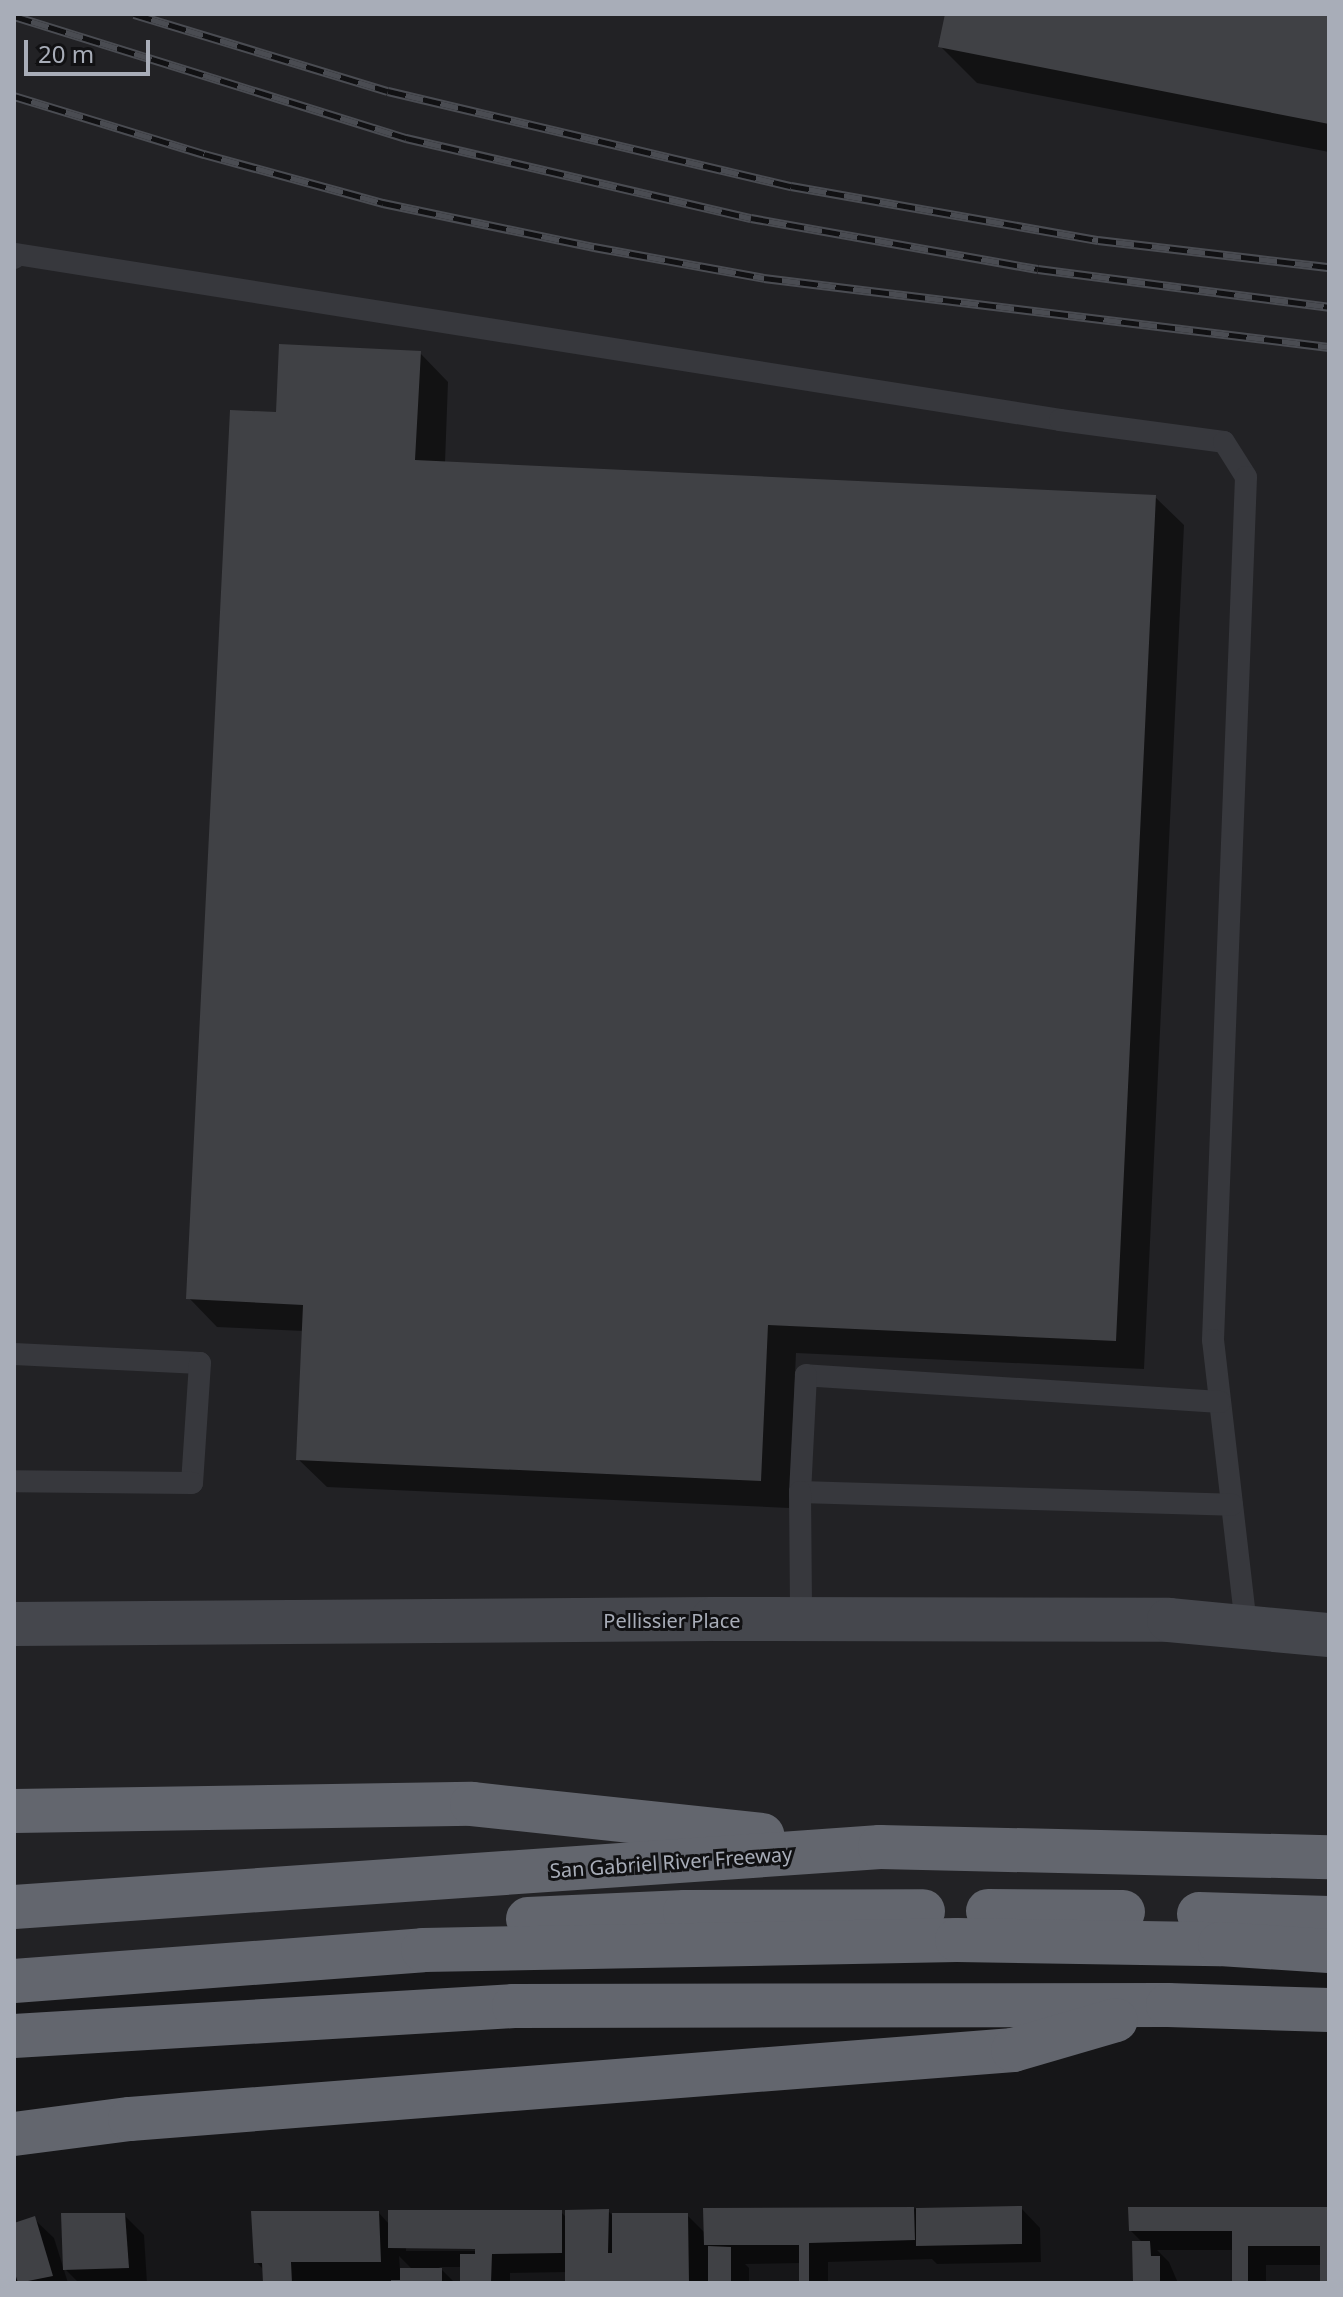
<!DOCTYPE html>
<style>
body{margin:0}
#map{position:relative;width:1343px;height:2297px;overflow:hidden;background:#161618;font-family:"Noto Sans",sans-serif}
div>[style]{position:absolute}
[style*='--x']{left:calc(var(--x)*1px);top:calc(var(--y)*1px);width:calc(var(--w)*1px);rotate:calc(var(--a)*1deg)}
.built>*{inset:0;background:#222225}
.shadow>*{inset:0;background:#0007}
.building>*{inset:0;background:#404145}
.lane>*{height:22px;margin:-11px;padding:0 11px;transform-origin:11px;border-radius:11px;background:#37383d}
.secondary>*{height:44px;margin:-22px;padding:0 22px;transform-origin:22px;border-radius:22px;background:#45474d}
.highway>*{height:44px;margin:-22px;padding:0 22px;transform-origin:22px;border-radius:22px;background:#63666e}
.rail>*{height:9px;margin-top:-4.5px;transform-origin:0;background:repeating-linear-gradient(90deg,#111113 0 18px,#4a4c52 0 36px);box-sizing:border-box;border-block:2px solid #4a4c52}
span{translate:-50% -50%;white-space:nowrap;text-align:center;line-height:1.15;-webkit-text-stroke:6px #111113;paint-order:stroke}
.street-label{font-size:20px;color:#a8adb8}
.frame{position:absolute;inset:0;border:16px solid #a8adb8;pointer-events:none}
.scale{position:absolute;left:24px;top:40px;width:126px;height:36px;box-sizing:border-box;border:4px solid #a8adb8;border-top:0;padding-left:10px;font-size:24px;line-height:28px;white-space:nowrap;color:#a8adb8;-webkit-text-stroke:6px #111113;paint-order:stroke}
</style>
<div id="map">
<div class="built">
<i style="clip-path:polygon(14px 14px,1329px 14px,1329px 1947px,14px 1966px)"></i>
</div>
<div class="shadow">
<i style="clip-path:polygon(947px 14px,1329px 14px,1329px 152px,977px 83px,940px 46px)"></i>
<i style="clip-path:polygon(420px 353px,448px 382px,445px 463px,1155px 497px,1184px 525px,1144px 1369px,796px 1353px,789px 1508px,327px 1487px,298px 1459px,304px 1331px,217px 1327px,189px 1298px,278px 414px)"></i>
<i style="clip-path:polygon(evenodd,1021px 2208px,1040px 2228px,1041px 2262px,937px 2264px,932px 2259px,828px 2262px,828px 2283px,801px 2283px,801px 2263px,745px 2264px,749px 2268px,749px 2283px,567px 2283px,567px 2272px,510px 2273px,510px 2283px,462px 2283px,462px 2267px,439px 2267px,455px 2283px,265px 2283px,265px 2271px,256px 2262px,379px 2213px,389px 2224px,561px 2212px,567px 2218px,608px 2211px,612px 2215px,687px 2215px,707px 2235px,706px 2210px,1021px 2208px,406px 2247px,485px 2247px,485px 2251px,406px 2251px,406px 2247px,1021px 2208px,399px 2256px,413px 2270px,400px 2270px,399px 2256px)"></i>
<i style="clip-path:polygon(1329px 2209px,1329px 2283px,1322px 2283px,1322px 2265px,1266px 2265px,1266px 2283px,1234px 2283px,1234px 2250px,1157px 2250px,1169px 2262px,1178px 2283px,1135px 2283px,1143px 2243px,1131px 2231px)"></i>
<i style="clip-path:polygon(124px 2215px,144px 2235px,147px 2283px,79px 2283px,65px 2269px)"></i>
<i style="clip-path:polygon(34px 2219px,54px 2238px,68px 2283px,14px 2283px,14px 2225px)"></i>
</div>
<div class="building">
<i style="clip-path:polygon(945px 14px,1329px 14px,1329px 124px,938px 47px)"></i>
<i style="clip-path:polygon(279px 344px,421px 351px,415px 460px,1156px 495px,1116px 1341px,768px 1325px,761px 1481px,296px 1460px,303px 1305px,186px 1299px,230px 410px,276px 412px)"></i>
<i style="clip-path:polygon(1022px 2206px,1022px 2244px,916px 2246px,916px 2208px)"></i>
<i style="clip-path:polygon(914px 2207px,915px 2240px,809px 2243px,809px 2283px,799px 2283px,799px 2245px,704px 2245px,703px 2208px)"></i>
<i style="clip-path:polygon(1128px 2207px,1329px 2207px,1329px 2283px,1320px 2283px,1320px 2246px,1248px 2246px,1248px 2283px,1232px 2283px,1232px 2231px,1129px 2231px)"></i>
<i style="clip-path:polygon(609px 2209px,608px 2253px,612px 2253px,612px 2213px,688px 2213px,689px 2283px,565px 2283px,565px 2210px)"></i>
<i style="clip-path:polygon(388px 2210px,562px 2210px,562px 2253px,492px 2254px,491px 2283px,460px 2283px,460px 2254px,475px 2254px,475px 2249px,388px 2248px)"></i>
<i style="clip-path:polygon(251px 2211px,379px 2211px,381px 2262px,291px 2262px,292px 2283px,263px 2283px,262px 2263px,254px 2263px)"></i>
<i style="clip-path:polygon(61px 2213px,125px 2213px,129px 2268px,63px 2270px)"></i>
<i style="clip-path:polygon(35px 2216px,53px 2276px,18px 2283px,14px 2270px,14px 2223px)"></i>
<i style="clip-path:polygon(1132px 2241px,1150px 2241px,1151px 2256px,1160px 2256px,1160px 2283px,1133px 2283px)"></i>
<i style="clip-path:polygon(708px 2246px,731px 2247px,731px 2283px,708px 2283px)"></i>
<i style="clip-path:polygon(400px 2268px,442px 2268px,442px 2281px,391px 2283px,391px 2280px,400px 2280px)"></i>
</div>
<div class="lane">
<i style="--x:14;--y:258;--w:4;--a:-63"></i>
<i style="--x:16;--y:254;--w:1057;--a:9.03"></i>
<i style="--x:1060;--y:420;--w:165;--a:7.6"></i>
<i style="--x:1224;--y:442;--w:41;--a:57.8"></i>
<i style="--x:1246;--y:477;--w:864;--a:92.19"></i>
<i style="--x:1213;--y:1340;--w:289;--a:83.4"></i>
<i style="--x:14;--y:1354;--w:186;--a:2.8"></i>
<i style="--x:200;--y:1363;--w:120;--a:93.8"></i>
<i style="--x:192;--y:1483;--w:178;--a:-179.4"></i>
<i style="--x:1220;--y:1402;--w:415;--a:-176.3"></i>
<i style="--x:806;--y:1375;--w:117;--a:92.9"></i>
<i style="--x:800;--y:1492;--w:432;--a:1.7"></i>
<i style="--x:800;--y:1492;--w:127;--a:89.5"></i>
</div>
<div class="secondary">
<i style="--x:14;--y:1624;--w:699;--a:-0.41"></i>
<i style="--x:713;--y:1619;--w:456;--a:0.1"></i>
<i style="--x:1169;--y:1620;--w:161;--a:5.4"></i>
</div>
<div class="highway">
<i style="--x:14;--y:1811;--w:458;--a:-0.9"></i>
<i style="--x:472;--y:1804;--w:292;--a:6.1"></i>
<i style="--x:14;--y:1907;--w:868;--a:-3.96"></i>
<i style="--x:880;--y:1847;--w:449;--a:1.3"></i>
<i style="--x:988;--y:1911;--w:135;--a:0.4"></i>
<i style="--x:1199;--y:1914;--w:130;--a:1.8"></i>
<i style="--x:528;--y:1919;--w:157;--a:-2.6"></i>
<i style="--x:685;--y:1912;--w:238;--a:-0.2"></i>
<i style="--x:14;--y:1981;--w:410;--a:-4.3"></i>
<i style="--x:423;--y:1950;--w:534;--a:-1.07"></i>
<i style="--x:957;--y:1940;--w:263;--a:0.9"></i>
<i style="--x:1220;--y:1944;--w:109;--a:3.7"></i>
<i style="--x:14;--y:2036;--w:501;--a:-3.43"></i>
<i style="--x:514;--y:2006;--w:654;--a:-0.09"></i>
<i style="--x:1168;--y:2005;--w:161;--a:1.8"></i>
<i style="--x:14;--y:2134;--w:117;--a:-7.4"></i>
<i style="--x:130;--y:2119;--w:886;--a:-4.47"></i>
<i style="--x:1013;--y:2050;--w:107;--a:-16.2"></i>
</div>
<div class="rail">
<i style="--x:134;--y:14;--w:265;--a:16.9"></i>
<i style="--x:388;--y:91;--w:414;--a:13.3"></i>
<i style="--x:791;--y:186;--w:312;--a:10"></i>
<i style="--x:1098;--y:240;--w:233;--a:6.7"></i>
<i style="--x:14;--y:16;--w:411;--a:17.3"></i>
<i style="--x:406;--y:138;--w:354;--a:13.1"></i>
<i style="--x:751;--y:218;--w:291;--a:10.1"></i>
<i style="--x:1038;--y:269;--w:293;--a:7.4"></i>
<i style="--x:14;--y:96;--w:199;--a:17"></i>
<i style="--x:204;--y:154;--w:186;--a:15.3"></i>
<i style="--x:383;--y:203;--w:216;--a:11.8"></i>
<i style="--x:594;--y:247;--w:173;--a:10.3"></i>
<i style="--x:764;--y:278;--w:569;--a:6.96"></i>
</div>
<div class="street-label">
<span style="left:672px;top:1620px">Pellissier Place</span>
<span style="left:671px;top:1862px;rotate:-4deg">San Gabriel River Freeway</span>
</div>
<div class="frame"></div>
<div class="scale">20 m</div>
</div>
